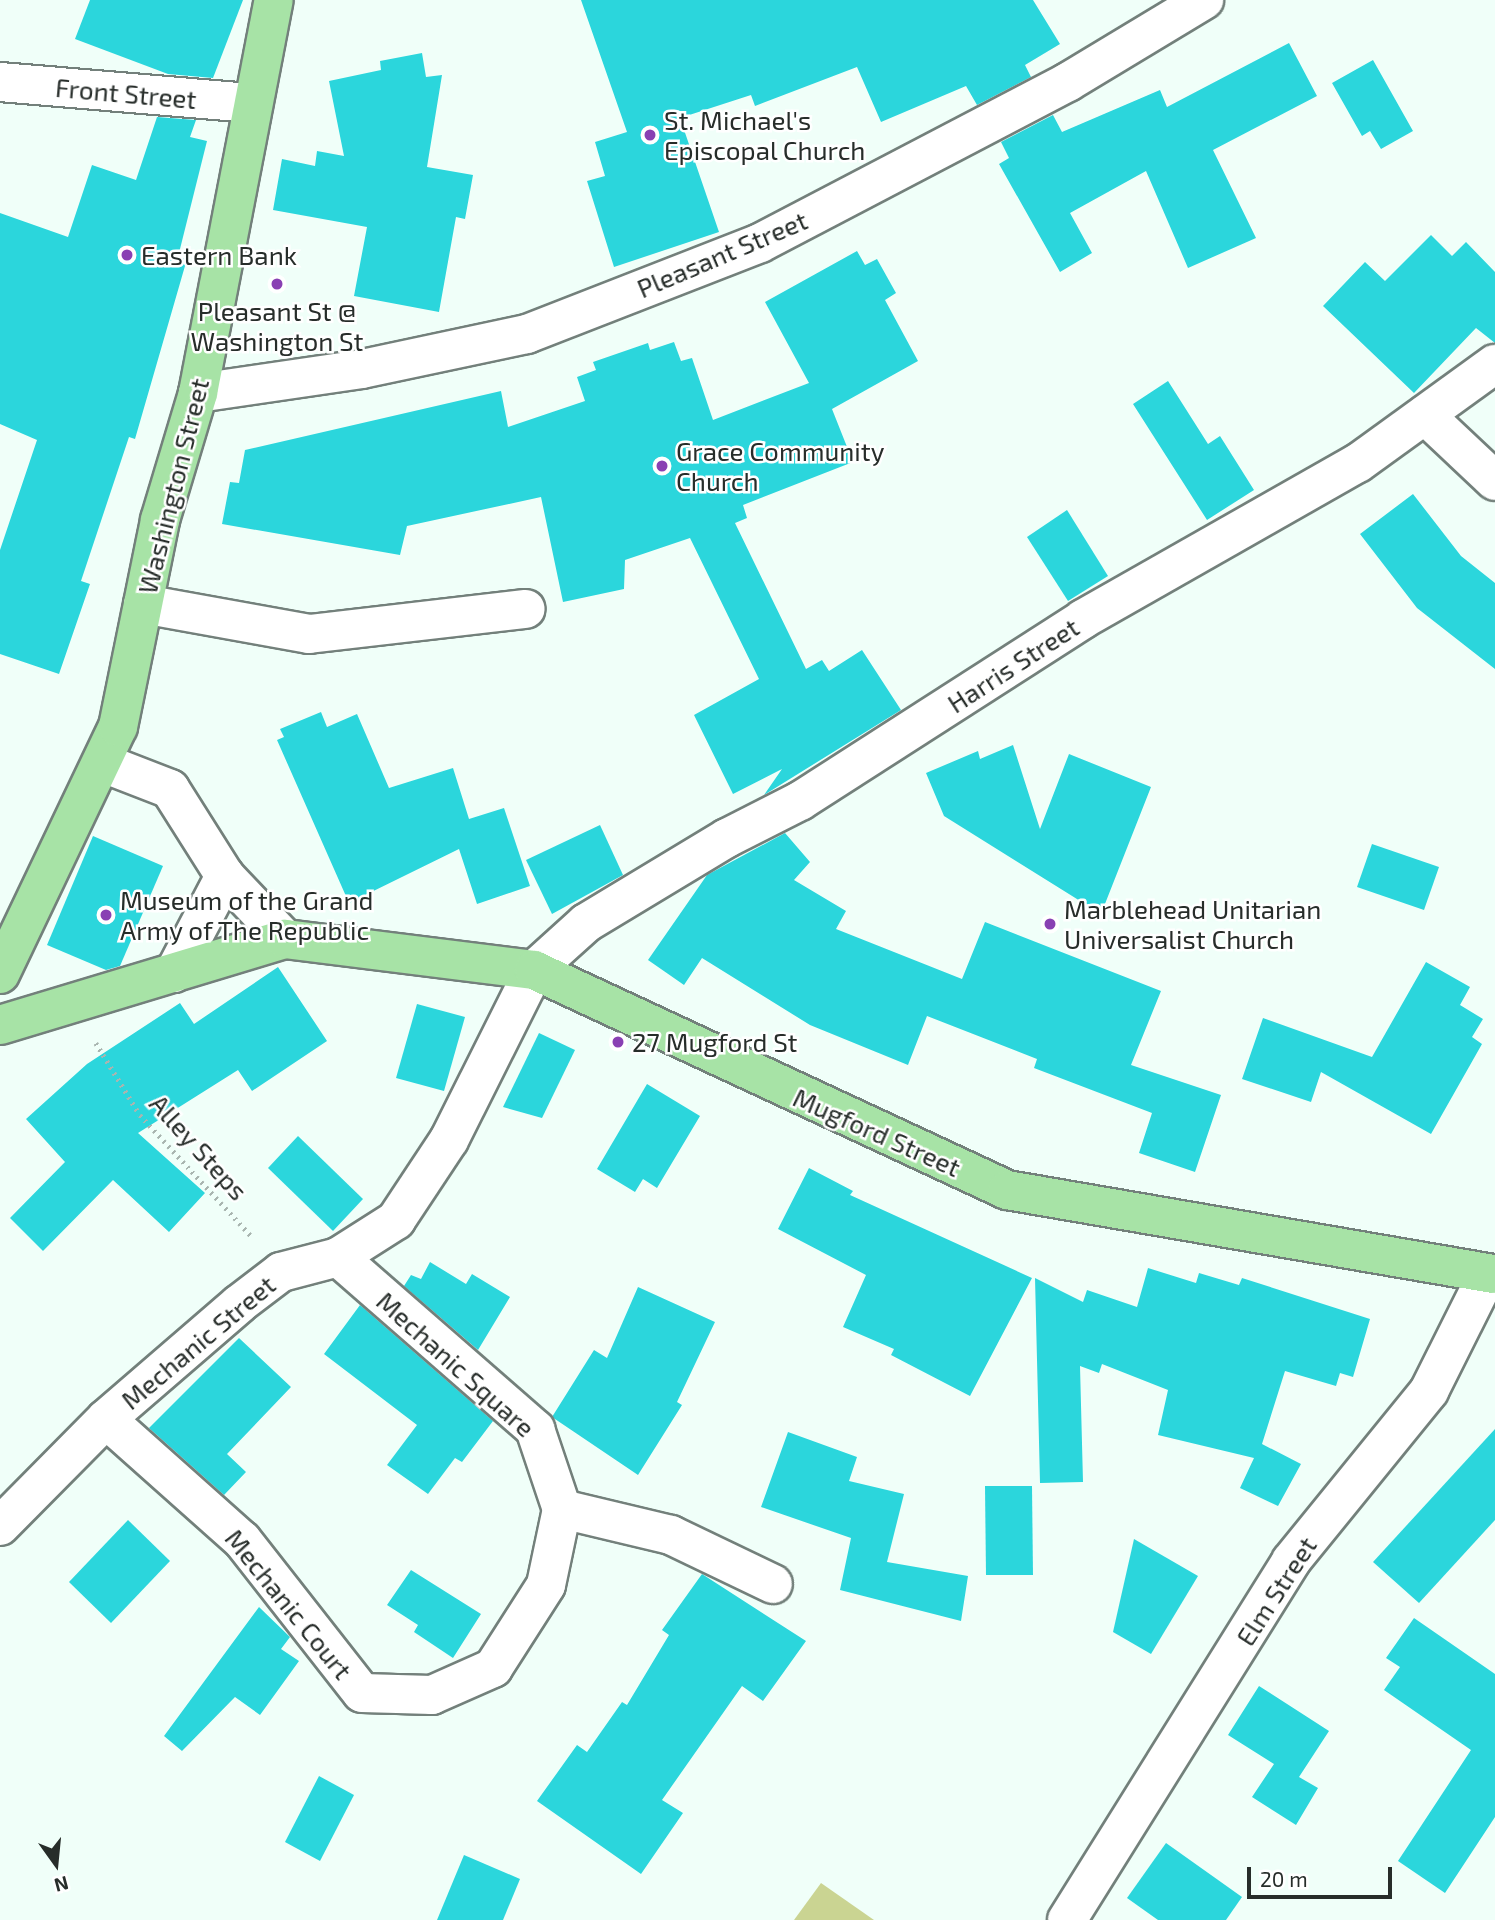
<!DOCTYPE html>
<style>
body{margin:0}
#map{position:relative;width:1495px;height:1920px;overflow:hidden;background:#f0fff9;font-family:"Exo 2",sans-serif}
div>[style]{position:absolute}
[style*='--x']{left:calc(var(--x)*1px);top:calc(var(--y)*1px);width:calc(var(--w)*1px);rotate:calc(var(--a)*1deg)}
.green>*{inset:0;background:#cad492}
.building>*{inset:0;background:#2bd6dc}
.path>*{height:4.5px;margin-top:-2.25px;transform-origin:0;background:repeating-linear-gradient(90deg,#a9b5b0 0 2px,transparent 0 7px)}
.roads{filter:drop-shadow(2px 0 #73807b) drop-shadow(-2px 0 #73807b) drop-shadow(0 2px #73807b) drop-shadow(0 -2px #73807b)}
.minor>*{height:38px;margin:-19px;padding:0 19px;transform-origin:19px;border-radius:19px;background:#fff}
.major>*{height:38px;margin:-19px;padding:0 19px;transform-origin:19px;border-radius:19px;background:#a7e3a6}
.dots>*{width:19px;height:19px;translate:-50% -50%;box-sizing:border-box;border:4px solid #fff;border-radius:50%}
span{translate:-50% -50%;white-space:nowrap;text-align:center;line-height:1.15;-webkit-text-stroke:5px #fff;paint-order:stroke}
.street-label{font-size:26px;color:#272d2a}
.poi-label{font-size:26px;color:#272d2a}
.left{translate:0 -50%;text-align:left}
.north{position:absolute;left:21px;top:1829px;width:70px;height:70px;-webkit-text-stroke:5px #fff;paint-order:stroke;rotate:165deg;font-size:19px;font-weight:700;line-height:28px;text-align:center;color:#272d2a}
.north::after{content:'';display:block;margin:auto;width:24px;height:32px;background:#272d2a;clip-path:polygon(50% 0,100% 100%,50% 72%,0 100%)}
.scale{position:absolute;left:1247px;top:1867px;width:145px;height:32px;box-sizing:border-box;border:4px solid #272d2a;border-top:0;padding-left:9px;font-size:21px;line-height:24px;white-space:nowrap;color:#272d2a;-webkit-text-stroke:5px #fff;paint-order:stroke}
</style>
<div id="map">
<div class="green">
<i style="clip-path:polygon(821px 1883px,874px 1920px,794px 1920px)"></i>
</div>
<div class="building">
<i style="clip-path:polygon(90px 0,243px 0,213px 78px,168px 74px,75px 39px)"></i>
<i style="clip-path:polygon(581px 0,1033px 0,1060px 44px,1025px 65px,1031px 77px,977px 105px,966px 86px,881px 122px,857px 67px,755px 106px,751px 95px,680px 118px,719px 232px,614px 267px,587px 181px,605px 176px,595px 142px,627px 132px)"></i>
<i style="clip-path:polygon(1289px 43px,1317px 96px,1213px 150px,1256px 238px,1188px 268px,1146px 171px,1070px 213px,1092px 253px,1060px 272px,999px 164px,1009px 158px,1001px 142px,1053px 115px,1062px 132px,1160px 90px,1167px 107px)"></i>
<i style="clip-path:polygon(422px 53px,426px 77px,442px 75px,427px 167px,473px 175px,465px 219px,456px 217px,439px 312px,354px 296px,367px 227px,273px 210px,282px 159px,315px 166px,317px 151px,344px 156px,329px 81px,381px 70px,380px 61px)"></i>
<i style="clip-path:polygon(1373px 60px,1413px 131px,1381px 149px,1370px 131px,1362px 136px,1332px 83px)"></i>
<i style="clip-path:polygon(157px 117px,196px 120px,190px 137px,207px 141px,178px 257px,187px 259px,135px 439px,129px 437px,81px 581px,90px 584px,59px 674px,0 654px,0 550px,37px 440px,0 424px,0 213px,68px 237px,92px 165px,136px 180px)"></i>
<i style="clip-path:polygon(1431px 235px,1452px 256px,1466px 242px,1495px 272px,1495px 343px,1476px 328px,1414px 393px,1323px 306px,1365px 262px,1385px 281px)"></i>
<i style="clip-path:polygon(857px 251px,865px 265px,877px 259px,896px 293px,885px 300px,918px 361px,832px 409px,853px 462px,743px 505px,747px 518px,735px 523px,806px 669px,822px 660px,829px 671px,862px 650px,901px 710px,764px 795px,782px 769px,733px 794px,694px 715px,759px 679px,690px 538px,625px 560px,624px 589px,563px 602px,541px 497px,407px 526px,400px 555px,222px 524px,230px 482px,239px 483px,245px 450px,501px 391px,508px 427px,585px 401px,577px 377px,596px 370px,593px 362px,648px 343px,650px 350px,674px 342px,681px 361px,692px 358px,713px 420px,809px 383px,765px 302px)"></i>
<i style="clip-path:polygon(1168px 381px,1208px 444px,1220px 436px,1254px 490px,1207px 520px,1133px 404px)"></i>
<i style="clip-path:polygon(1413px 494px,1461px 556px,1495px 583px,1495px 669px,1417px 608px,1360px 534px)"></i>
<i style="clip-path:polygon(1067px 510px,1108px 576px,1068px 601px,1027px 537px)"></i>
<i style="clip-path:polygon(321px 712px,327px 727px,357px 714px,389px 788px,453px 768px,469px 819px,504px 808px,530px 886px,477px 904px,459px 849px,349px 903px,277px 740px,284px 737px,280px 729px)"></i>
<i style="clip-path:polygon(1013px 745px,1040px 829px,1069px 754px,1151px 787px,1101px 914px,944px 816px,926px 773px,978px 751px,980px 759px)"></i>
<i style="clip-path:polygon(600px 825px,623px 875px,552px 914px,526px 860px)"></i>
<i style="clip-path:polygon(785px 833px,810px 862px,794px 880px,846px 911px,836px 929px,962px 979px,985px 922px,1161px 991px,1131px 1065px,1221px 1095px,1195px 1172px,1139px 1153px,1152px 1113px,1034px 1068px,1037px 1059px,927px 1016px,908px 1065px,810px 1025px,702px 958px,684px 985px,648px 960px,707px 875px)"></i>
<i style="clip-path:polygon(93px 836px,163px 866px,120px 966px,106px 970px,47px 945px)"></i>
<i style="clip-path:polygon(1372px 844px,1439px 867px,1424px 910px,1357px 887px)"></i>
<i style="clip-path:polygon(1426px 962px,1470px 987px,1460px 1005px,1483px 1019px,1472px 1037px,1482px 1044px,1431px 1134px,1321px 1072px,1311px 1102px,1242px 1079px,1263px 1018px,1372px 1057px)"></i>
<i style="clip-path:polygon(278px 967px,327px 1041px,252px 1091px,238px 1070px,138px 1133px,205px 1193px,169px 1232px,113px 1180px,43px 1251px,10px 1218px,65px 1162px,26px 1119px,87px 1064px,180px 1003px,194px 1024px)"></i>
<i style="clip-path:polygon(417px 1004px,465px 1017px,444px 1091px,396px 1078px)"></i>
<i style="clip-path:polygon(539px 1033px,575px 1050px,542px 1118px,503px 1107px)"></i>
<i style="clip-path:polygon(647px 1084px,700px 1116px,657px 1188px,643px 1179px,635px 1192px,597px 1169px)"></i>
<i style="clip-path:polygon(298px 1136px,363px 1199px,333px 1231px,268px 1168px)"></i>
<i style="clip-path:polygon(809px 1168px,853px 1191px,850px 1195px,1032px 1278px,970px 1396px,891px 1355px,894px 1349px,843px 1327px,866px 1275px,778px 1229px)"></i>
<i style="clip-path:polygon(430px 1262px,466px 1284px,472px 1274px,510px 1297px,478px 1350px,404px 1286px,411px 1275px,421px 1279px)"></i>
<i style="clip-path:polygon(1148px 1268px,1196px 1283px,1199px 1273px,1239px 1285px,1242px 1278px,1370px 1319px,1353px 1377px,1340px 1373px,1336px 1386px,1285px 1371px,1262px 1444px,1301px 1464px,1278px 1506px,1240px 1488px,1254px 1458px,1158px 1435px,1168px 1390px,1102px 1364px,1099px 1373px,1080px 1366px,1083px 1482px,1040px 1483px,1035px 1278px,1083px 1302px,1087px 1290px,1137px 1307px)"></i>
<i style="clip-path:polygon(638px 1287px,715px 1322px,677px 1402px,682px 1405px,638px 1475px,552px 1417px,594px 1350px,607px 1358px)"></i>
<i style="clip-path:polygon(360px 1305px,493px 1421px,462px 1462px,455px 1458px,428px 1494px,387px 1465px,417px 1425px,324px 1354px)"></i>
<i style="clip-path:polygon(239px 1338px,291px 1387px,227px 1454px,246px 1472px,224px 1495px,149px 1428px)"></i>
<i style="clip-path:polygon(1495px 1429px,1495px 1520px,1419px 1603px,1373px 1562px)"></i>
<i style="clip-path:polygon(788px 1432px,857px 1457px,849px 1481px,904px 1494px,887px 1562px,968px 1576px,961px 1621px,840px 1590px,851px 1538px,761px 1507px)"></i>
<i style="clip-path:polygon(985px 1486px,1032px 1486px,1033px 1575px,986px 1575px)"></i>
<i style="clip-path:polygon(128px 1520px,170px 1561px,111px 1623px,69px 1582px)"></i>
<i style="clip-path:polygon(1134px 1539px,1198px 1576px,1151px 1654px,1113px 1632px)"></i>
<i style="clip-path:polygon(411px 1570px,481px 1614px,453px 1658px,414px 1632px,418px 1625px,387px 1605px)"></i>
<i style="clip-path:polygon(702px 1574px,806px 1641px,763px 1701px,742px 1686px,662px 1800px,683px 1813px,641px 1874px,537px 1801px,577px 1745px,587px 1752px,622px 1702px,627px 1705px,669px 1635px,662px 1630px)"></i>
<i style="clip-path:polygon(259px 1607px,290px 1637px,281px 1649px,299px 1661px,260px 1715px,235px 1697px,182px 1751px,164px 1736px)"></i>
<i style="clip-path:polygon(1414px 1618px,1495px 1674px,1495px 1817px,1445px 1893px,1398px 1861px,1471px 1750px,1384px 1690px,1400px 1667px,1386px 1658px)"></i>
<i style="clip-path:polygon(1259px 1686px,1329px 1731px,1299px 1777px,1318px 1788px,1296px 1825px,1252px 1797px,1274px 1764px,1228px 1735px)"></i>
<i style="clip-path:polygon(319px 1776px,354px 1795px,320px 1861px,285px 1842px)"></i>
<i style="clip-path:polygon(1166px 1843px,1242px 1897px,1226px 1920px,1158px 1920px,1127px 1898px)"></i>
<i style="clip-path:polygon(464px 1855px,520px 1879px,503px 1920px,437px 1920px)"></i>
</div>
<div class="path">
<i style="--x:96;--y:1043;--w:84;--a:58.6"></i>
<i style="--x:140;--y:1115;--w:166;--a:47.4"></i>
</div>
<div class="roads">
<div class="minor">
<i style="--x:0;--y:82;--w:253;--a:4.8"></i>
<i style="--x:198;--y:393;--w:166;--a:-8.3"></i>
<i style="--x:362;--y:369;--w:169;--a:-12"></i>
<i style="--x:527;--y:334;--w:250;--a:-21.3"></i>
<i style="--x:760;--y:243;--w:348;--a:-27.6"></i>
<i style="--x:1068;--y:82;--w:159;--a:-31.1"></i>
<i style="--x:1425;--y:415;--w:96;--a:43.3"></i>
<i style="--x:143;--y:604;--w:169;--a:10.2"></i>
<i style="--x:309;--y:634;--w:218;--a:-6.6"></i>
<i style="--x:103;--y:763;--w:72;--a:21.2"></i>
<i style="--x:170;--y:789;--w:103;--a:57.7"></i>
<i style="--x:225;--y:876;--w:87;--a:46.4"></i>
<i style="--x:174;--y:973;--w:110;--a:-62.3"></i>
<i style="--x:338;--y:1257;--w:262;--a:41.1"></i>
<i style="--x:535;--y:1429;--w:84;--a:71.4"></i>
<i style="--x:562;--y:1509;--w:112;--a:13.4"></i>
<i style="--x:671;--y:1535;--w:113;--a:25.7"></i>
<i style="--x:106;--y:1419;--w:182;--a:41.7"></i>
<i style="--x:242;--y:1540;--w:194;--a:51.9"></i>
<i style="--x:362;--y:1693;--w:70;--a:1.6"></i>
<i style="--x:432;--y:1695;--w:67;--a:-23.9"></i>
<i style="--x:493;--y:1668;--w:98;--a:-57.4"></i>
<i style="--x:546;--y:1585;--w:78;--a:-78.1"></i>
<i style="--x:0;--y:1526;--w:151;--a:-45.3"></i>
<i style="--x:106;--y:1419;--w:176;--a:-40.8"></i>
<i style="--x:239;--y:1304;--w:53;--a:-37.3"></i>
<i style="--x:281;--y:1272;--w:59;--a:-14.7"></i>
<i style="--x:338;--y:1257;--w:69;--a:-32.5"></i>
<i style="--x:396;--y:1220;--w:96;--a:-56.5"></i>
<i style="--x:449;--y:1140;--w:190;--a:-63.4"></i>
<i style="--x:534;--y:970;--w:70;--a:-42.1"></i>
<i style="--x:586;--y:923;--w:165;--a:-31.1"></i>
<i style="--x:727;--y:838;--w:82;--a:-26.9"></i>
<i style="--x:800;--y:801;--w:336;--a:-32.7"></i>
<i style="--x:1083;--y:619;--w:316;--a:-29.6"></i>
<i style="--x:1358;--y:463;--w:169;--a:-35.9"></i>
<i style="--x:1067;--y:1920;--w:423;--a:-58"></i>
<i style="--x:1291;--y:1561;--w:219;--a:-50.9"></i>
<i style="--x:1429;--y:1391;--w:130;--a:-63.4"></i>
</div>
<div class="major">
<i style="--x:0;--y:974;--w:274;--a:-64.5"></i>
<i style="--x:118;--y:727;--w:211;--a:-78.5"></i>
<i style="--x:160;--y:520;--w:133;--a:-73.3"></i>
<i style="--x:198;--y:393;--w:400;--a:-79.1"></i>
<i style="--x:0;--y:1025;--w:298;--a:-16.8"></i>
<i style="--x:285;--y:939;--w:251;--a:7.1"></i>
<i style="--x:534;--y:970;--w:522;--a:24.94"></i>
<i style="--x:1007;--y:1190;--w:495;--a:9.8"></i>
</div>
</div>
<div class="dots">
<i style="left:650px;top:135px;background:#8940b3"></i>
<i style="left:127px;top:255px;background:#8940b3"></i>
<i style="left:277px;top:284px;background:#8940b3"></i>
<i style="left:662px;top:466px;background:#8940b3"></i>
<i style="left:106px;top:915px;background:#8940b3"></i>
<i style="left:1050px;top:924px;background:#8940b3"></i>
<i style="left:618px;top:1042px;background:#8940b3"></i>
</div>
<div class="street-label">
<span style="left:126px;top:93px;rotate:5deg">Front Street</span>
<span style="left:722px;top:254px;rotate:-23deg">Pleasant Street</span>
<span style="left:173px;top:486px;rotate:-76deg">Washington Street</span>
<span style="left:1013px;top:665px;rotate:-33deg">Harris Street</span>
<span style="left:877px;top:1132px;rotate:24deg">Mugford Street</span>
<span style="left:199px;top:1147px;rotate:48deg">Alley Steps</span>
<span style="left:198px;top:1342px;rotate:-40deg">Mechanic Street</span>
<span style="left:456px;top:1364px;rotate:42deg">Mechanic Square</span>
<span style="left:1276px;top:1591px;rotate:-57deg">Elm Street</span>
<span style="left:289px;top:1604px;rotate:51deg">Mechanic Court</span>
</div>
<div class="poi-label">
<span class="left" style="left:664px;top:135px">St. Michael's<br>Episcopal Church</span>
<span class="left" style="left:141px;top:255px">Eastern Bank</span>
<span style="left:277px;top:326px">Pleasant St @<br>Washington St</span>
<span class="left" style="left:676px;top:466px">Grace Community<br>Church</span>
<span class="left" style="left:120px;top:915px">Museum of the Grand<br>Army of The Republic</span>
<span class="left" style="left:1064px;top:924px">Marblehead Unitarian<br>Universalist Church</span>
<span class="left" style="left:632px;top:1042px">27 Mugford St</span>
</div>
<div class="north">N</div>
<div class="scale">20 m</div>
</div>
